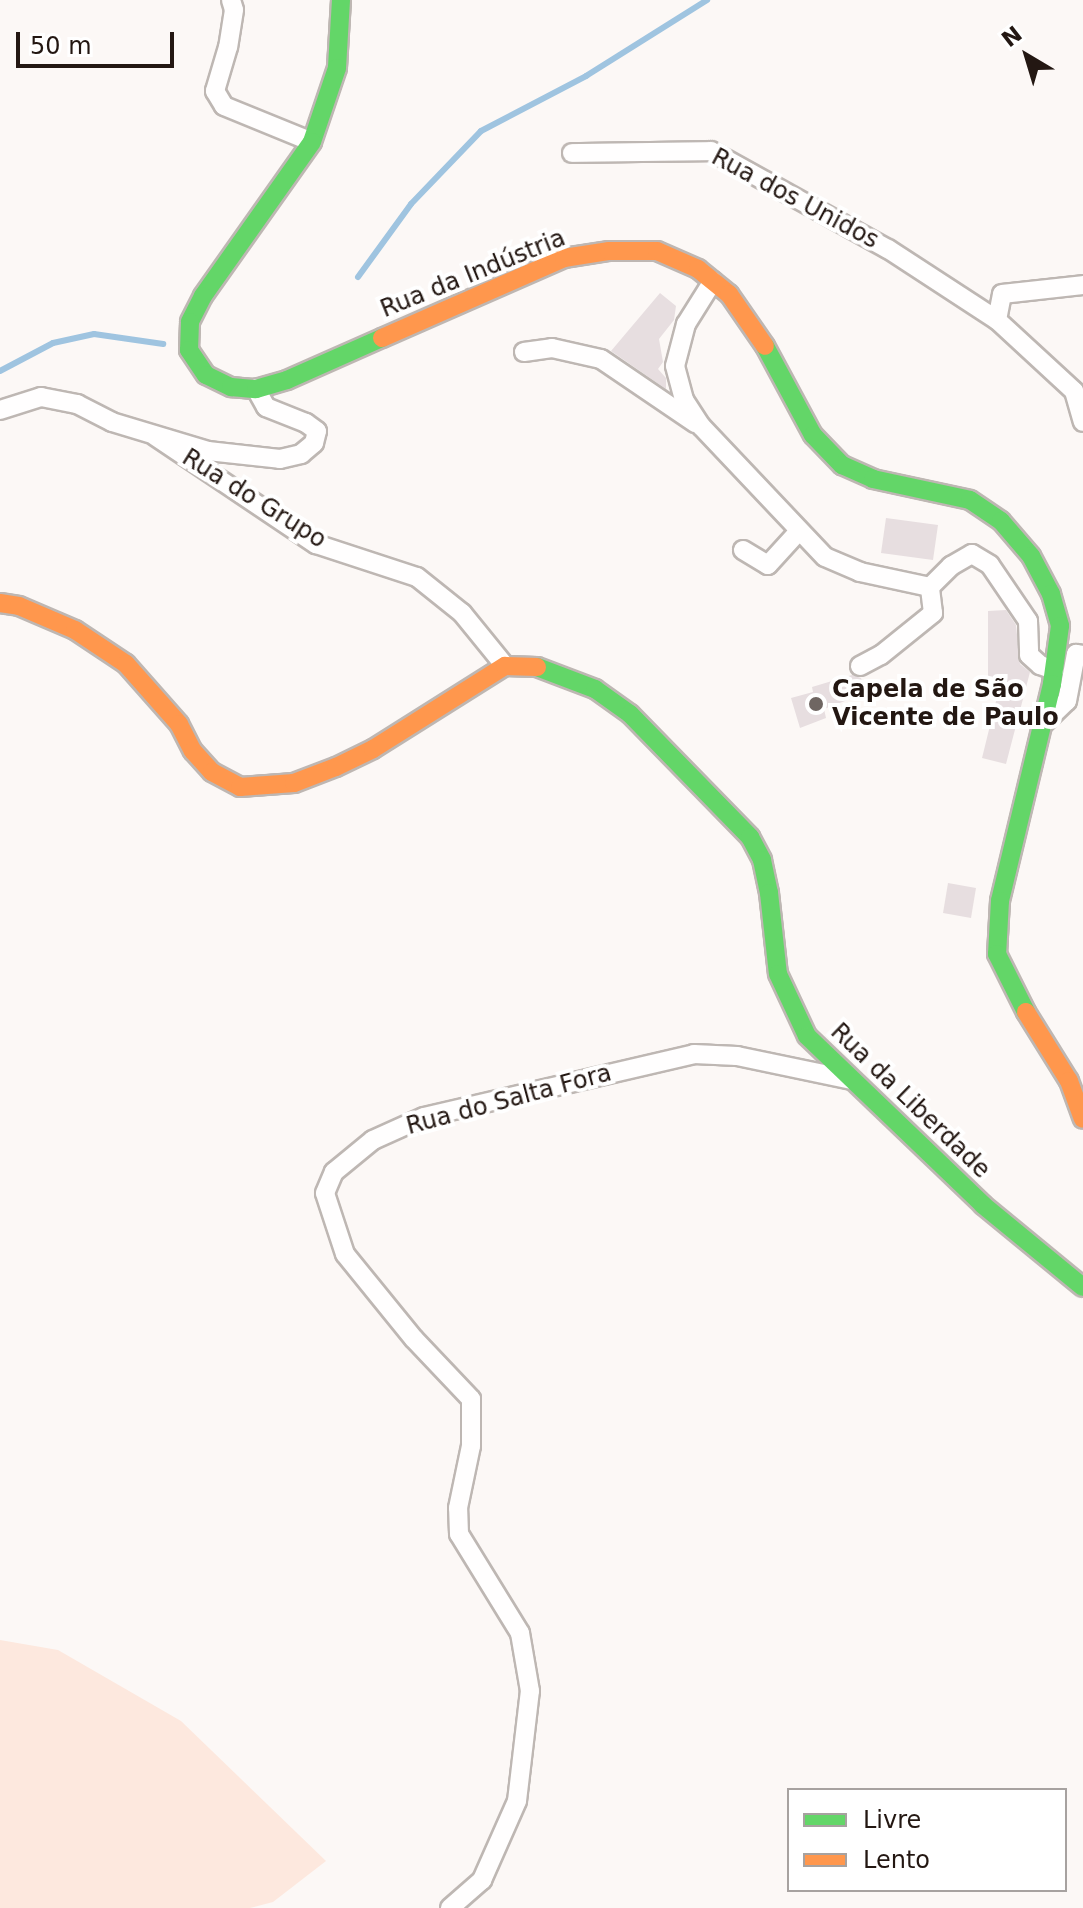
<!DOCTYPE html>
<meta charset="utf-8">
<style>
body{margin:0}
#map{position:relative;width:1083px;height:1908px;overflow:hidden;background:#fcf8f6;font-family:"DejaVu Sans",sans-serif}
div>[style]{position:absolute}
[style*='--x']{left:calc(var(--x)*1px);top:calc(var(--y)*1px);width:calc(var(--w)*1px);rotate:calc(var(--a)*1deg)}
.green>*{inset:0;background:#fde8de}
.stream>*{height:6px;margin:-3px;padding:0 3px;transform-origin:3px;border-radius:3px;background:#9fc4e0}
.building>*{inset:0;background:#e7dee0}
.roads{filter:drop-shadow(2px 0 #beb7b3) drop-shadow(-2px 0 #beb7b3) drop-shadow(0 2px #beb7b3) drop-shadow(0 -2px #beb7b3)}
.street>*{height:18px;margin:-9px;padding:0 9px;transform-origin:9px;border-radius:9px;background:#fffefe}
.fast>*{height:18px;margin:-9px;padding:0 9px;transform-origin:9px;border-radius:9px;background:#63d668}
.slow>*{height:18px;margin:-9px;padding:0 9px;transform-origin:9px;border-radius:9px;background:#ff974d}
.dots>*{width:22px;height:22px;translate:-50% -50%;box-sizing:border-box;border:4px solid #fff;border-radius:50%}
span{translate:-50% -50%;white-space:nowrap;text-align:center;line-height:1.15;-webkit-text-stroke:8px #fff;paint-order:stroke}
.street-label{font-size:24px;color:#231712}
.poi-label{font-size:24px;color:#231712;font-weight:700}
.left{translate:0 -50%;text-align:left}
.legend{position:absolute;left:787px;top:1788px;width:280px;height:104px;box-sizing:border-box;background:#fff;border:2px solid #a7a2a0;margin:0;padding:10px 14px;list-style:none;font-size:24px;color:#231712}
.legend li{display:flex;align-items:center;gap:16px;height:40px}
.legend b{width:40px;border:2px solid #a7a2a0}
.north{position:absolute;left:987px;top:16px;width:80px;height:80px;-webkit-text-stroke:6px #fff;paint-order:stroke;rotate:322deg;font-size:22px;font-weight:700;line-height:32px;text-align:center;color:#231712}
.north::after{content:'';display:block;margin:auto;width:28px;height:36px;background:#231712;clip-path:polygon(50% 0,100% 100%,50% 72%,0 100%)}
.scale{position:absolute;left:16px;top:32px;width:158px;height:36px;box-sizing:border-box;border:4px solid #231712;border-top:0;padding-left:10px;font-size:24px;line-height:28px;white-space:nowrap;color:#231712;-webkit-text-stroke:6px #fff;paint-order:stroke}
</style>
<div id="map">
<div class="green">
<i style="clip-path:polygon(0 1640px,58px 1650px,181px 1721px,326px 1861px,273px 1902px,250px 1908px,0 1908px)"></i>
</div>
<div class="stream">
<i style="--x:358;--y:277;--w:90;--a:-54"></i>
<i style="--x:411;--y:204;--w:101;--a:-46.2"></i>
<i style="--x:481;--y:131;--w:119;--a:-27.6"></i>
<i style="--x:586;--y:76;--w:143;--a:-32.1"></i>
<i style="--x:0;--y:371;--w:60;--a:-27.8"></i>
<i style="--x:53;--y:343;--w:42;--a:-12.4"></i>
<i style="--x:94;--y:334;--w:70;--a:8.2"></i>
</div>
<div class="building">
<i style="clip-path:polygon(660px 293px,676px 306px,674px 320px,659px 339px,663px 362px,658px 369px,666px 378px,666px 389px,611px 351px)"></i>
<i style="clip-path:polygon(886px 518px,938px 525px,933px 560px,881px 553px)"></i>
<i style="clip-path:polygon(1006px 610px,1016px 625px,1020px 664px,1030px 672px,1006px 764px,982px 758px,1001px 681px,988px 681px,988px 611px)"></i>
<i style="clip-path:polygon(852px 675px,861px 678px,866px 693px,824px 709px,826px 718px,800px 728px,791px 698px,813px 692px,812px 687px)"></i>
<i style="clip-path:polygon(948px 883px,976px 888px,971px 918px,943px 913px)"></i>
</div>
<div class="roads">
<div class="street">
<i style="--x:231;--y:0;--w:10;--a:73"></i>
<i style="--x:234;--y:10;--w:37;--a:99"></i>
<i style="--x:228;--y:47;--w:46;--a:106.5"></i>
<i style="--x:215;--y:91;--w:17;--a:59"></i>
<i style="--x:224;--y:106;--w:95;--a:22.2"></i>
<i style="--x:572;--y:153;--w:139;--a:-0.8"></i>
<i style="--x:711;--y:151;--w:202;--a:29"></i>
<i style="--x:888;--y:249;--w:130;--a:33.1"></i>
<i style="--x:997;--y:320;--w:105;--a:42.7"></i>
<i style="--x:1074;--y:391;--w:32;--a:74"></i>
<i style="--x:713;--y:281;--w:51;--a:122.1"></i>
<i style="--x:686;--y:324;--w:43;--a:104.7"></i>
<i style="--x:675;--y:366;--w:35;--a:75"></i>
<i style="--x:684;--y:400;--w:31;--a:57"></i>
<i style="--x:701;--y:426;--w:180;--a:46.6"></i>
<i style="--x:825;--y:557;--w:38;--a:23"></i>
<i style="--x:860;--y:572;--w:72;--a:12.1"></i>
<i style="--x:997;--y:320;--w:26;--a:-79"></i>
<i style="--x:1002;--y:294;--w:81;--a:-6.3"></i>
<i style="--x:524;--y:352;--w:28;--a:-8"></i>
<i style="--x:552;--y:348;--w:50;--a:12.7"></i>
<i style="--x:601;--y:359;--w:114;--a:34.2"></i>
<i style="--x:0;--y:410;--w:43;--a:-17.6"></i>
<i style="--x:41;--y:397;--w:37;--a:11"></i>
<i style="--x:77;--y:404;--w:39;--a:27"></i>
<i style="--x:112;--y:422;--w:100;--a:16.8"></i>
<i style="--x:208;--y:451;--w:72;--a:6.3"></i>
<i style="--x:280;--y:459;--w:22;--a:-13"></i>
<i style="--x:301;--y:454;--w:17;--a:-40"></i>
<i style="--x:314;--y:443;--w:12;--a:-76"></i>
<i style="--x:317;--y:431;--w:14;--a:-144"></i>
<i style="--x:306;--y:423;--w:43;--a:-158.2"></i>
<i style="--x:266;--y:407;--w:21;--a:-119"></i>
<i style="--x:155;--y:436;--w:194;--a:33.9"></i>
<i style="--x:316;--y:544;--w:106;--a:18.1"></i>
<i style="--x:417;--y:577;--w:58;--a:38.7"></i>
<i style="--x:462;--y:613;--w:68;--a:50.9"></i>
<i style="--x:743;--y:550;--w:29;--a:31"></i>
<i style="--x:768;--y:565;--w:45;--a:-47.7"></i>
<i style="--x:930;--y:587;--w:30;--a:-45"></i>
<i style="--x:951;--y:566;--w:24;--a:-30"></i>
<i style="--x:972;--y:554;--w:21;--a:31"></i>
<i style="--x:990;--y:565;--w:68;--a:55.8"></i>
<i style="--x:1028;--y:621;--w:34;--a:88"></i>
<i style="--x:1029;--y:655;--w:15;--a:42"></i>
<i style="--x:1040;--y:665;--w:15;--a:20"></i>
<i style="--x:860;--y:666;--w:24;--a:-28"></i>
<i style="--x:881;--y:655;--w:67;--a:-38.9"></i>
<i style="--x:933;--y:613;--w:26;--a:-97"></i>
<i style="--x:1043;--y:724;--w:33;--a:-44"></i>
<i style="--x:1067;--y:701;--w:48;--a:-79.2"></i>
<i style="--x:1076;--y:654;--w:7;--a:8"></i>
<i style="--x:450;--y:1908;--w:43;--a:-41.2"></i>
<i style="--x:482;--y:1880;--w:86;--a:-66.1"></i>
<i style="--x:517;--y:1801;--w:111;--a:-83.3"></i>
<i style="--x:530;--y:1691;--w:59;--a:-99.8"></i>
<i style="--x:520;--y:1633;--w:116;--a:-121.6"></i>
<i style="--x:459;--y:1534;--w:26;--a:-92"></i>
<i style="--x:458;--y:1508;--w:63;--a:-78.2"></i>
<i style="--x:471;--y:1446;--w:47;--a:-90"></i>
<i style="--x:471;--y:1399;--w:83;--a:-133.5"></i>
<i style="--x:414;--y:1339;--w:109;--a:-129.1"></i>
<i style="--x:345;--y:1254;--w:64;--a:-108.2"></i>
<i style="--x:325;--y:1193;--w:23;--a:-67"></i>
<i style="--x:334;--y:1172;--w:50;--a:-39.4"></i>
<i style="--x:373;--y:1140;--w:56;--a:-24.3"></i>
<i style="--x:424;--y:1117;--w:277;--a:-13.1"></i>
<i style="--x:694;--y:1054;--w:43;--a:2.7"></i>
<i style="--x:737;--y:1056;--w:117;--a:11.8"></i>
</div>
<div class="fast">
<i style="--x:341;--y:0;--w:68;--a:93.4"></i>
<i style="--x:337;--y:68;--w:78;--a:108.7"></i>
<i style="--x:312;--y:142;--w:189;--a:125.3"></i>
<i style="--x:203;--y:296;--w:29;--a:117"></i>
<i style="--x:190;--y:322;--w:28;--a:92"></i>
<i style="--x:189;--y:350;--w:30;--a:56"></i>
<i style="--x:206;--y:375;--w:28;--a:26"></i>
<i style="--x:231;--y:387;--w:25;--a:5"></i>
<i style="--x:256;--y:389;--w:32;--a:-16"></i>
<i style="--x:287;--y:380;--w:104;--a:-23.9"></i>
<i style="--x:765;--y:346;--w:101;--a:61.7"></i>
<i style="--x:813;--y:435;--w:42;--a:46"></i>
<i style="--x:842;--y:465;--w:34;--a:24"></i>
<i style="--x:873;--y:479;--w:99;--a:12.2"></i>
<i style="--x:970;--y:500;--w:37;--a:34"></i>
<i style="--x:1001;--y:521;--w:46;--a:49.4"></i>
<i style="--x:1031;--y:556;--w:43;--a:62.2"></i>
<i style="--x:1051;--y:594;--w:33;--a:74"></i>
<i style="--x:1060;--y:626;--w:59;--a:97.9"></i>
<i style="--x:1052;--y:684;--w:223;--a:103.5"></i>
<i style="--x:1000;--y:901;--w:53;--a:93.2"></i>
<i style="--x:997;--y:954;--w:65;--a:63.4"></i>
<i style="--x:537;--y:667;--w:62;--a:20.8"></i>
<i style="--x:595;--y:689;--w:43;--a:35.5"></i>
<i style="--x:630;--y:714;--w:172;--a:45.7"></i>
<i style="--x:750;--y:837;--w:26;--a:62"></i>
<i style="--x:762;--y:860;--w:34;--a:78"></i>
<i style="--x:769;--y:893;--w:81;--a:83.7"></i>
<i style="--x:778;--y:974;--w:68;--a:64.9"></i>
<i style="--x:807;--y:1036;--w:244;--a:43.8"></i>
<i style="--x:983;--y:1205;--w:129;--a:39.4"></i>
</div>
<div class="slow">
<i style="--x:382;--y:338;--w:199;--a:-23.7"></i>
<i style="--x:564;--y:258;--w:46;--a:-8.8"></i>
<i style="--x:609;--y:251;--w:48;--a:0"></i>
<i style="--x:657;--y:251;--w:45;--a:23.7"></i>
<i style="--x:698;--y:269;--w:40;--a:39"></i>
<i style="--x:729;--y:294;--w:63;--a:55.3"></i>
<i style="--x:0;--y:603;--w:19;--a:9"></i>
<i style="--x:19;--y:606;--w:61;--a:23.2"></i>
<i style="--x:75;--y:630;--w:61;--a:33.7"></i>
<i style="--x:126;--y:664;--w:80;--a:48.5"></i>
<i style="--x:179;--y:724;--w:30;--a:63"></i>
<i style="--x:193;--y:751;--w:28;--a:48"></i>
<i style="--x:212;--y:772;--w:32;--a:28"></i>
<i style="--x:240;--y:787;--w:54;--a:-4.2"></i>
<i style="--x:294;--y:783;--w:45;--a:-20.9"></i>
<i style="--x:336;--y:767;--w:41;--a:-25.9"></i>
<i style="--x:373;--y:749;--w:156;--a:-32.2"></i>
<i style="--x:505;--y:666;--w:32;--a:2"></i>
<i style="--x:1026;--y:1012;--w:81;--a:58.1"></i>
<i style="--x:1069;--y:1081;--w:40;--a:69.8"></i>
</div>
</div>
<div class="dots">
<i style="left:816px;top:704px;background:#6f6662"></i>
</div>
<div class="street-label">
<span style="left:795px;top:199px;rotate:28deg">Rua dos Unidos</span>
<span style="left:473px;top:274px;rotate:-22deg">Rua da Indústria</span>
<span style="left:254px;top:499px;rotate:32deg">Rua do Grupo</span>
<span style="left:509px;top:1100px;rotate:-15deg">Rua do Salta Fora</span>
<span style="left:910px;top:1101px;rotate:44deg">Rua da Liberdade</span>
</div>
<div class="poi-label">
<span class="left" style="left:832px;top:704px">Capela de São<br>Vicente de Paulo</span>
</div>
<ul class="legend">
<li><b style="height:10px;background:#63d668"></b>Livre</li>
<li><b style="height:10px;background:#ff974d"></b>Lento</li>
</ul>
<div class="north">N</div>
<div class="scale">50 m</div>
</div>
